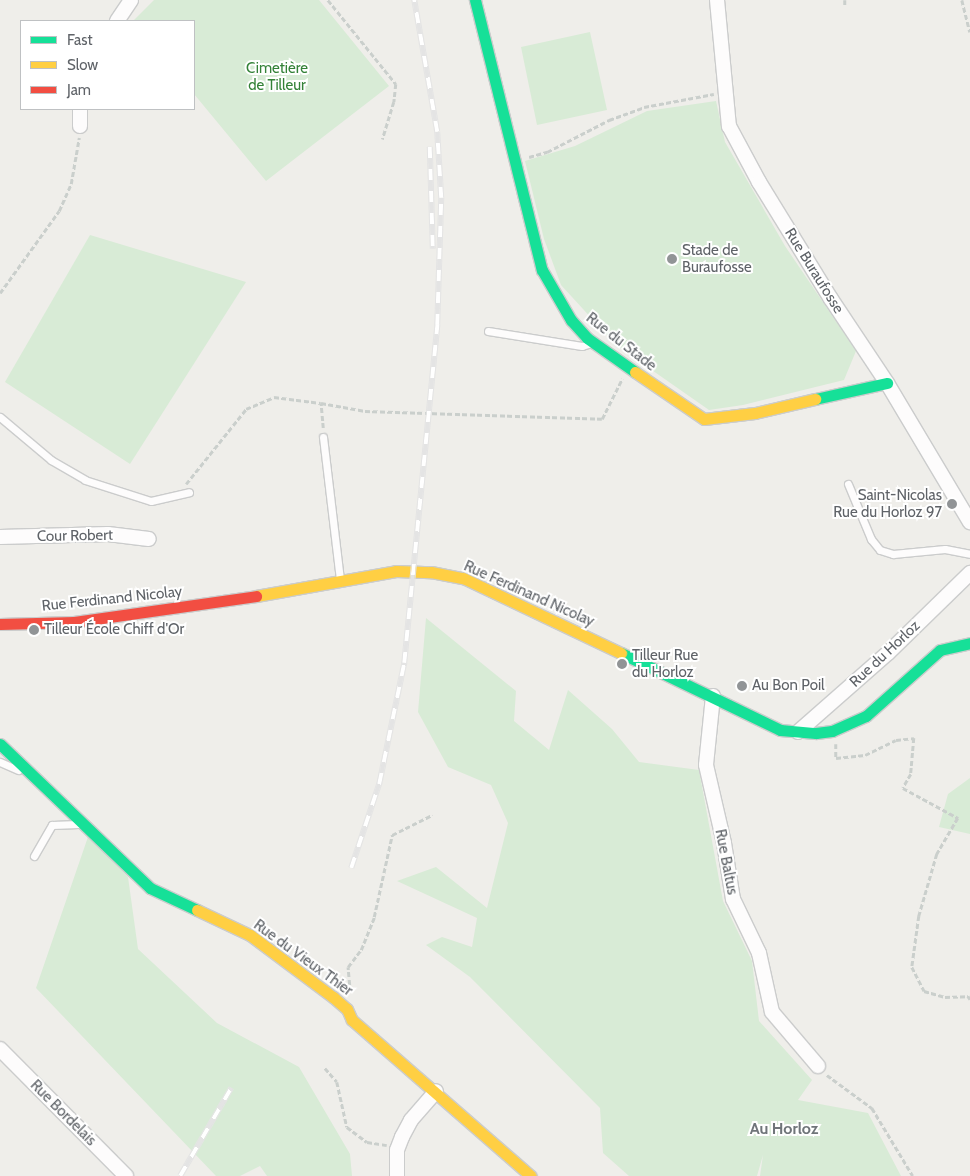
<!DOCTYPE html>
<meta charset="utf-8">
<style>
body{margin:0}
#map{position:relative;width:970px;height:1176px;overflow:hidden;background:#efeeea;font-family:Cabin,sans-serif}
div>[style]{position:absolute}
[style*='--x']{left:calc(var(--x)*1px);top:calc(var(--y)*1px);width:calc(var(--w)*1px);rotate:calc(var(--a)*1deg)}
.green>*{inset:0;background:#d8ebd6}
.path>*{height:2.5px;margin-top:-1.25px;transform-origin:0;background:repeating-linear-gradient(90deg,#cacfcc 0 5px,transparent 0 7.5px)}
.roads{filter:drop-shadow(1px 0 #cbcccc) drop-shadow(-1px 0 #cbcccc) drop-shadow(0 1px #cbcccc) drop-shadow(0 -1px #cbcccc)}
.lane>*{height:7px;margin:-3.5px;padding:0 3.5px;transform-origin:3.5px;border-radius:3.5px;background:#fdfcfc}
.street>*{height:14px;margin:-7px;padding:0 7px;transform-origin:7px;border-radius:7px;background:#fdfcfc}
.fast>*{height:11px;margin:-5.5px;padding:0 5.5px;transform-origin:5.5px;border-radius:5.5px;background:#16e098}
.slow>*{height:11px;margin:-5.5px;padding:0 5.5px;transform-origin:5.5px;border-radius:5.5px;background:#ffcf43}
.jam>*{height:11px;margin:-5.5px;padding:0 5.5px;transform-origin:5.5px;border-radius:5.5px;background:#f24e42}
.rail>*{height:5.5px;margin-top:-2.75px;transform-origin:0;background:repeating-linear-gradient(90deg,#fff 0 11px,#e4e4e4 0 22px);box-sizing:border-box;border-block:1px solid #e4e4e4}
.dots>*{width:14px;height:14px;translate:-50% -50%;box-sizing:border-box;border:2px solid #fff;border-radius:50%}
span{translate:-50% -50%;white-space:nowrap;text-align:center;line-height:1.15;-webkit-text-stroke:4px #fff;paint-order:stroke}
.park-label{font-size:15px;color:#348238}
.poi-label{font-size:15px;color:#5f6368}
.left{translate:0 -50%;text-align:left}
.right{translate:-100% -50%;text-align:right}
.street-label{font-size:15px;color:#5f6368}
.neighbourhood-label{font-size:16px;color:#70757a;font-weight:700}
.legend{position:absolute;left:20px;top:20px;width:175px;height:90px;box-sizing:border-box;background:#fff;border:1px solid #bfc1c3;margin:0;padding:6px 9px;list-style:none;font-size:15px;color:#5f6368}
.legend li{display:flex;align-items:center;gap:10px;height:25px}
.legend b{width:25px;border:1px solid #bfc1c3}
</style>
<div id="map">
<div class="green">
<i style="clip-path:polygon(154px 0,319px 0,389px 86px,266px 181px,194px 94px,194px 21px,133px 21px)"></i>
<i style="clip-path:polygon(590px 32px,607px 110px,537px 125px,521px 47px)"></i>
<i style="clip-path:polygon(716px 101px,725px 142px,785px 246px,856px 351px,844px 380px,743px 405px,709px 410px,616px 345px,561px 285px,544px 239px,525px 161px,575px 146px,647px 111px)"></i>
<i style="clip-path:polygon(90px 235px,246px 282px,130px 464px,5px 382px)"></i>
<i style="clip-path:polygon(426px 618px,516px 691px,514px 721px,549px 750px,568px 690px,612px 729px,639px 762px,699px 770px,723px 901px,752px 961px,759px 1021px,812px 1080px,798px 1100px,868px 1113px,901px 1176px,760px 1176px,763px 1155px,757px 1176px,629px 1176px,603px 1153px,600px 1108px,470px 977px,426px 945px,442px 937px,472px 947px,477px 918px,397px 881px,436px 867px,487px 908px,508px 823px,491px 785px,448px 767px,418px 712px)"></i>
<i style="clip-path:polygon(970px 778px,970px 834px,939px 827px,948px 794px)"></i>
<i style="clip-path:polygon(89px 834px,128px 877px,138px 949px,217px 1023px,299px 1067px,350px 1154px,352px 1176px,267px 1176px,260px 1166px,240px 1176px,216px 1176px,36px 988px)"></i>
</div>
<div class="path">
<i style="--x:328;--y:0;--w:108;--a:51"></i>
<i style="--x:396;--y:84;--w:18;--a:96"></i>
<i style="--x:394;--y:102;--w:39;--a:107"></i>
<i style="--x:845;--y:0;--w:7;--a:90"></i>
<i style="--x:962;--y:0;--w:33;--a:76"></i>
<i style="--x:529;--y:157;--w:19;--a:-16"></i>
<i style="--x:547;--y:152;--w:70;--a:-27.3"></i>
<i style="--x:609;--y:120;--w:37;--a:-20"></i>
<i style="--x:644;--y:107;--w:71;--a:-10.5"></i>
<i style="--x:0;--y:293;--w:101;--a:-54.3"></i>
<i style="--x:59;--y:211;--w:30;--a:-66"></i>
<i style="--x:71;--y:184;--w:47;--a:-80.1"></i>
<i style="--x:323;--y:428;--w:25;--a:-95"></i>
<i style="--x:321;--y:403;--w:45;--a:10.3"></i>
<i style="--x:365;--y:411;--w:237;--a:1.9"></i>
<i style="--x:602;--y:419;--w:45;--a:-63.4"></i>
<i style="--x:186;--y:484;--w:96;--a:-51.3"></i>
<i style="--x:246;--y:409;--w:30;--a:-23"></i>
<i style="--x:274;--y:397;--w:47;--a:7.3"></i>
<i style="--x:836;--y:744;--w:14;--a:90"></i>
<i style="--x:836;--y:758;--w:29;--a:-6"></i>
<i style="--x:865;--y:755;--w:34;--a:-26"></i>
<i style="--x:896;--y:740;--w:18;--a:-6"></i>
<i style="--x:914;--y:738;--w:36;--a:95"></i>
<i style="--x:911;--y:774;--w:16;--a:120"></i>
<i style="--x:903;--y:788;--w:63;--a:28.6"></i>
<i style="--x:958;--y:818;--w:42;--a:120.3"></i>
<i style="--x:937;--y:854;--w:65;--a:106.2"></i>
<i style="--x:919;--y:916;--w:51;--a:97.8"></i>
<i style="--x:912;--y:967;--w:27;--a:63"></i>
<i style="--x:924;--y:991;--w:22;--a:16"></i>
<i style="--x:945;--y:997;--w:23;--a:-2"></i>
<i style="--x:968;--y:996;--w:4;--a:56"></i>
<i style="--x:350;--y:992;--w:25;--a:-95"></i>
<i style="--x:348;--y:967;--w:21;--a:-53"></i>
<i style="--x:361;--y:950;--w:35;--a:-68"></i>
<i style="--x:374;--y:917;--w:84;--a:-77.6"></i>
<i style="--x:392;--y:835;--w:45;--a:-26.6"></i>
<i style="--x:325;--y:1068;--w:18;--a:49"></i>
<i style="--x:337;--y:1082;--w:46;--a:77.5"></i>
<i style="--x:347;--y:1127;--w:25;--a:37"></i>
<i style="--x:367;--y:1142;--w:20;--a:9"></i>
<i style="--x:827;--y:1075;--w:56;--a:36.3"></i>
<i style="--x:872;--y:1108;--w:79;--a:58.9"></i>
</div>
<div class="roads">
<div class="lane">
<i style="--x:488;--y:331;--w:95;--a:9.1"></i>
<i style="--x:582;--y:346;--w:9;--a:-18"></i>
<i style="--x:0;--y:417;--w:67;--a:40.1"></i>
<i style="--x:51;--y:460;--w:39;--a:30"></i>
<i style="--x:85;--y:480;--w:69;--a:17.7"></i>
<i style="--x:151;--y:501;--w:39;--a:-13"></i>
<i style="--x:323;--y:437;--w:143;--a:83.2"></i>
<i style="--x:848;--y:484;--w:60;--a:67.3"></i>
<i style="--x:871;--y:539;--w:14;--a:51"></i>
<i style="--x:880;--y:550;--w:14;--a:17"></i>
<i style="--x:893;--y:554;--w:52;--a:-5.5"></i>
<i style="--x:945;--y:549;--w:25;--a:11"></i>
<i style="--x:0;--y:762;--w:20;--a:24"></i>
<i style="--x:34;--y:856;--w:36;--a:-60"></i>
<i style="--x:52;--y:825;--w:26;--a:-2"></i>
</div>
<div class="street">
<i style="--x:717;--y:0;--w:127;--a:84.6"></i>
<i style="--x:729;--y:126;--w:64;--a:61.8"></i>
<i style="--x:759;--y:182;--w:137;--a:58.4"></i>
<i style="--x:831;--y:299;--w:101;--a:56.3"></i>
<i style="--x:887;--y:383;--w:162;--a:59.2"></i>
<i style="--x:117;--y:21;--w:25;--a:-56"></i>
<i style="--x:80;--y:126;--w:17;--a:-90"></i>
<i style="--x:0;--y:537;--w:108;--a:-1.6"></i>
<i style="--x:108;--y:534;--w:41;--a:7"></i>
<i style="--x:713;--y:696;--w:69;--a:95.8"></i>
<i style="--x:706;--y:765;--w:80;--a:77"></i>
<i style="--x:724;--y:843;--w:57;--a:80.9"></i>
<i style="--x:733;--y:899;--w:60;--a:64.3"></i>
<i style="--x:759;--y:953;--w:60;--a:77.6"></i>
<i style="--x:772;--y:1012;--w:71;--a:49.6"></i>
<i style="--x:798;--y:732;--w:120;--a:-41.3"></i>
<i style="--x:888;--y:653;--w:115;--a:-44.3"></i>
<i style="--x:0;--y:1049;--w:179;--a:45.2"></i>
<i style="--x:397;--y:1176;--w:26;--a:-90"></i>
<i style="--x:397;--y:1150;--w:14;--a:-69"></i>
<i style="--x:402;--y:1137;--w:19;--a:-62"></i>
<i style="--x:411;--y:1120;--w:38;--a:-49"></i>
</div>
<div class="fast">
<i style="--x:475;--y:0;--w:278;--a:76.1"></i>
<i style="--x:542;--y:270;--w:58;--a:59.9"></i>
<i style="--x:571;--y:320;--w:24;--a:48"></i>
<i style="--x:587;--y:338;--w:59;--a:35.3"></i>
<i style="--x:815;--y:399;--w:74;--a:-12.5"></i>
<i style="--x:621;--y:653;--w:177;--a:25.8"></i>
<i style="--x:780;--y:730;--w:36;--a:5"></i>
<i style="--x:816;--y:733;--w:16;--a:-7"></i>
<i style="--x:832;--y:731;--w:37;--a:-24"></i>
<i style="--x:866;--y:716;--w:99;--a:-41.7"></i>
<i style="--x:940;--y:650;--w:31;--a:-13"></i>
<i style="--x:0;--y:744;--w:208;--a:43.8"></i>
<i style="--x:150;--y:888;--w:52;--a:25.1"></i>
</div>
<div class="slow">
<i style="--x:635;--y:372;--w:83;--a:34.3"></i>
<i style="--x:704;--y:419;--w:51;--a:-6.7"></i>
<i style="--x:755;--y:413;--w:62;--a:-13.1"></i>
<i style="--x:256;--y:596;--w:142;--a:-10.1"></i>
<i style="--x:396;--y:571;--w:35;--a:2"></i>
<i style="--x:431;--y:572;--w:33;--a:11"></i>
<i style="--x:463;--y:578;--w:175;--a:25.4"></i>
<i style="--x:197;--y:910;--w:59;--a:25.3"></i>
<i style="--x:250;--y:935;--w:104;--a:36.8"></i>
<i style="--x:333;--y:997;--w:18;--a:41"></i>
<i style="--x:347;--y:1009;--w:12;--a:66"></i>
<i style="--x:352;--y:1020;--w:237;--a:41.1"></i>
</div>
<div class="jam">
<i style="--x:0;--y:624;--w:74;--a:-1.5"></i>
<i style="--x:74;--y:622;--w:184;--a:-8.1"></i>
</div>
</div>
<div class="rail">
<i style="--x:430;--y:147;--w:102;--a:88.3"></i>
<i style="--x:351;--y:868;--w:89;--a:-71.6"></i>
<i style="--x:379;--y:784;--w:124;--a:-78.3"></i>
<i style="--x:404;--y:663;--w:340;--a:-84.4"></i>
<i style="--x:437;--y:325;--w:127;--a:-88.2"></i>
<i style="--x:441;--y:198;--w:66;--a:-93.5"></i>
<i style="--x:437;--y:132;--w:134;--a:-99.9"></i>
<i style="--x:180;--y:1176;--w:102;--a:-59.9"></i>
</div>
<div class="dots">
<i style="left:672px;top:259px;background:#919496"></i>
<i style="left:952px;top:504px;background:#919496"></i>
<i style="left:34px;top:630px;background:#919496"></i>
<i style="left:622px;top:664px;background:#919496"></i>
<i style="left:742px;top:686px;background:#919496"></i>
</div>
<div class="park-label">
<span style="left:277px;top:77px">Cimetière<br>de Tilleur</span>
</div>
<div class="poi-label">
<span class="left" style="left:682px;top:259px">Stade de<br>Buraufosse</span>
<span class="right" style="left:942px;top:504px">Saint-Nicolas<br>Rue du Horloz 97</span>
<span class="left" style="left:44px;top:630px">Tilleur École Chiff d'Or</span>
<span class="left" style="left:632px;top:664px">Tilleur Rue<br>du Horloz</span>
<span class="left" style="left:752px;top:686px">Au Bon Poil</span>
</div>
<div class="street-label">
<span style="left:814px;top:271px;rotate:58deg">Rue Buraufosse</span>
<span style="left:621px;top:342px;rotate:38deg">Rue du Stade</span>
<span style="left:75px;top:536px;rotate:-1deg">Cour Robert</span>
<span style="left:529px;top:594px;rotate:24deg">Rue Ferdinand Nicolay</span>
<span style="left:112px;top:599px;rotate:-6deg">Rue Ferdinand Nicolay</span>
<span style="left:885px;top:654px;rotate:-43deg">Rue du Horloz</span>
<span style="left:726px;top:862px;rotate:79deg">Rue Baltus</span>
<span style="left:303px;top:958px;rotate:36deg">Rue du Vieux Thier</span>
<span style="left:63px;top:1113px;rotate:45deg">Rue Bordelais</span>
</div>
<div class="neighbourhood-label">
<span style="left:784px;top:1129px">Au Horloz</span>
</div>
<ul class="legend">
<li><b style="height:6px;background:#16e098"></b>Fast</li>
<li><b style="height:6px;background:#ffcf43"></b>Slow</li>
<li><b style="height:6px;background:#f24e42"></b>Jam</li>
</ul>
</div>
